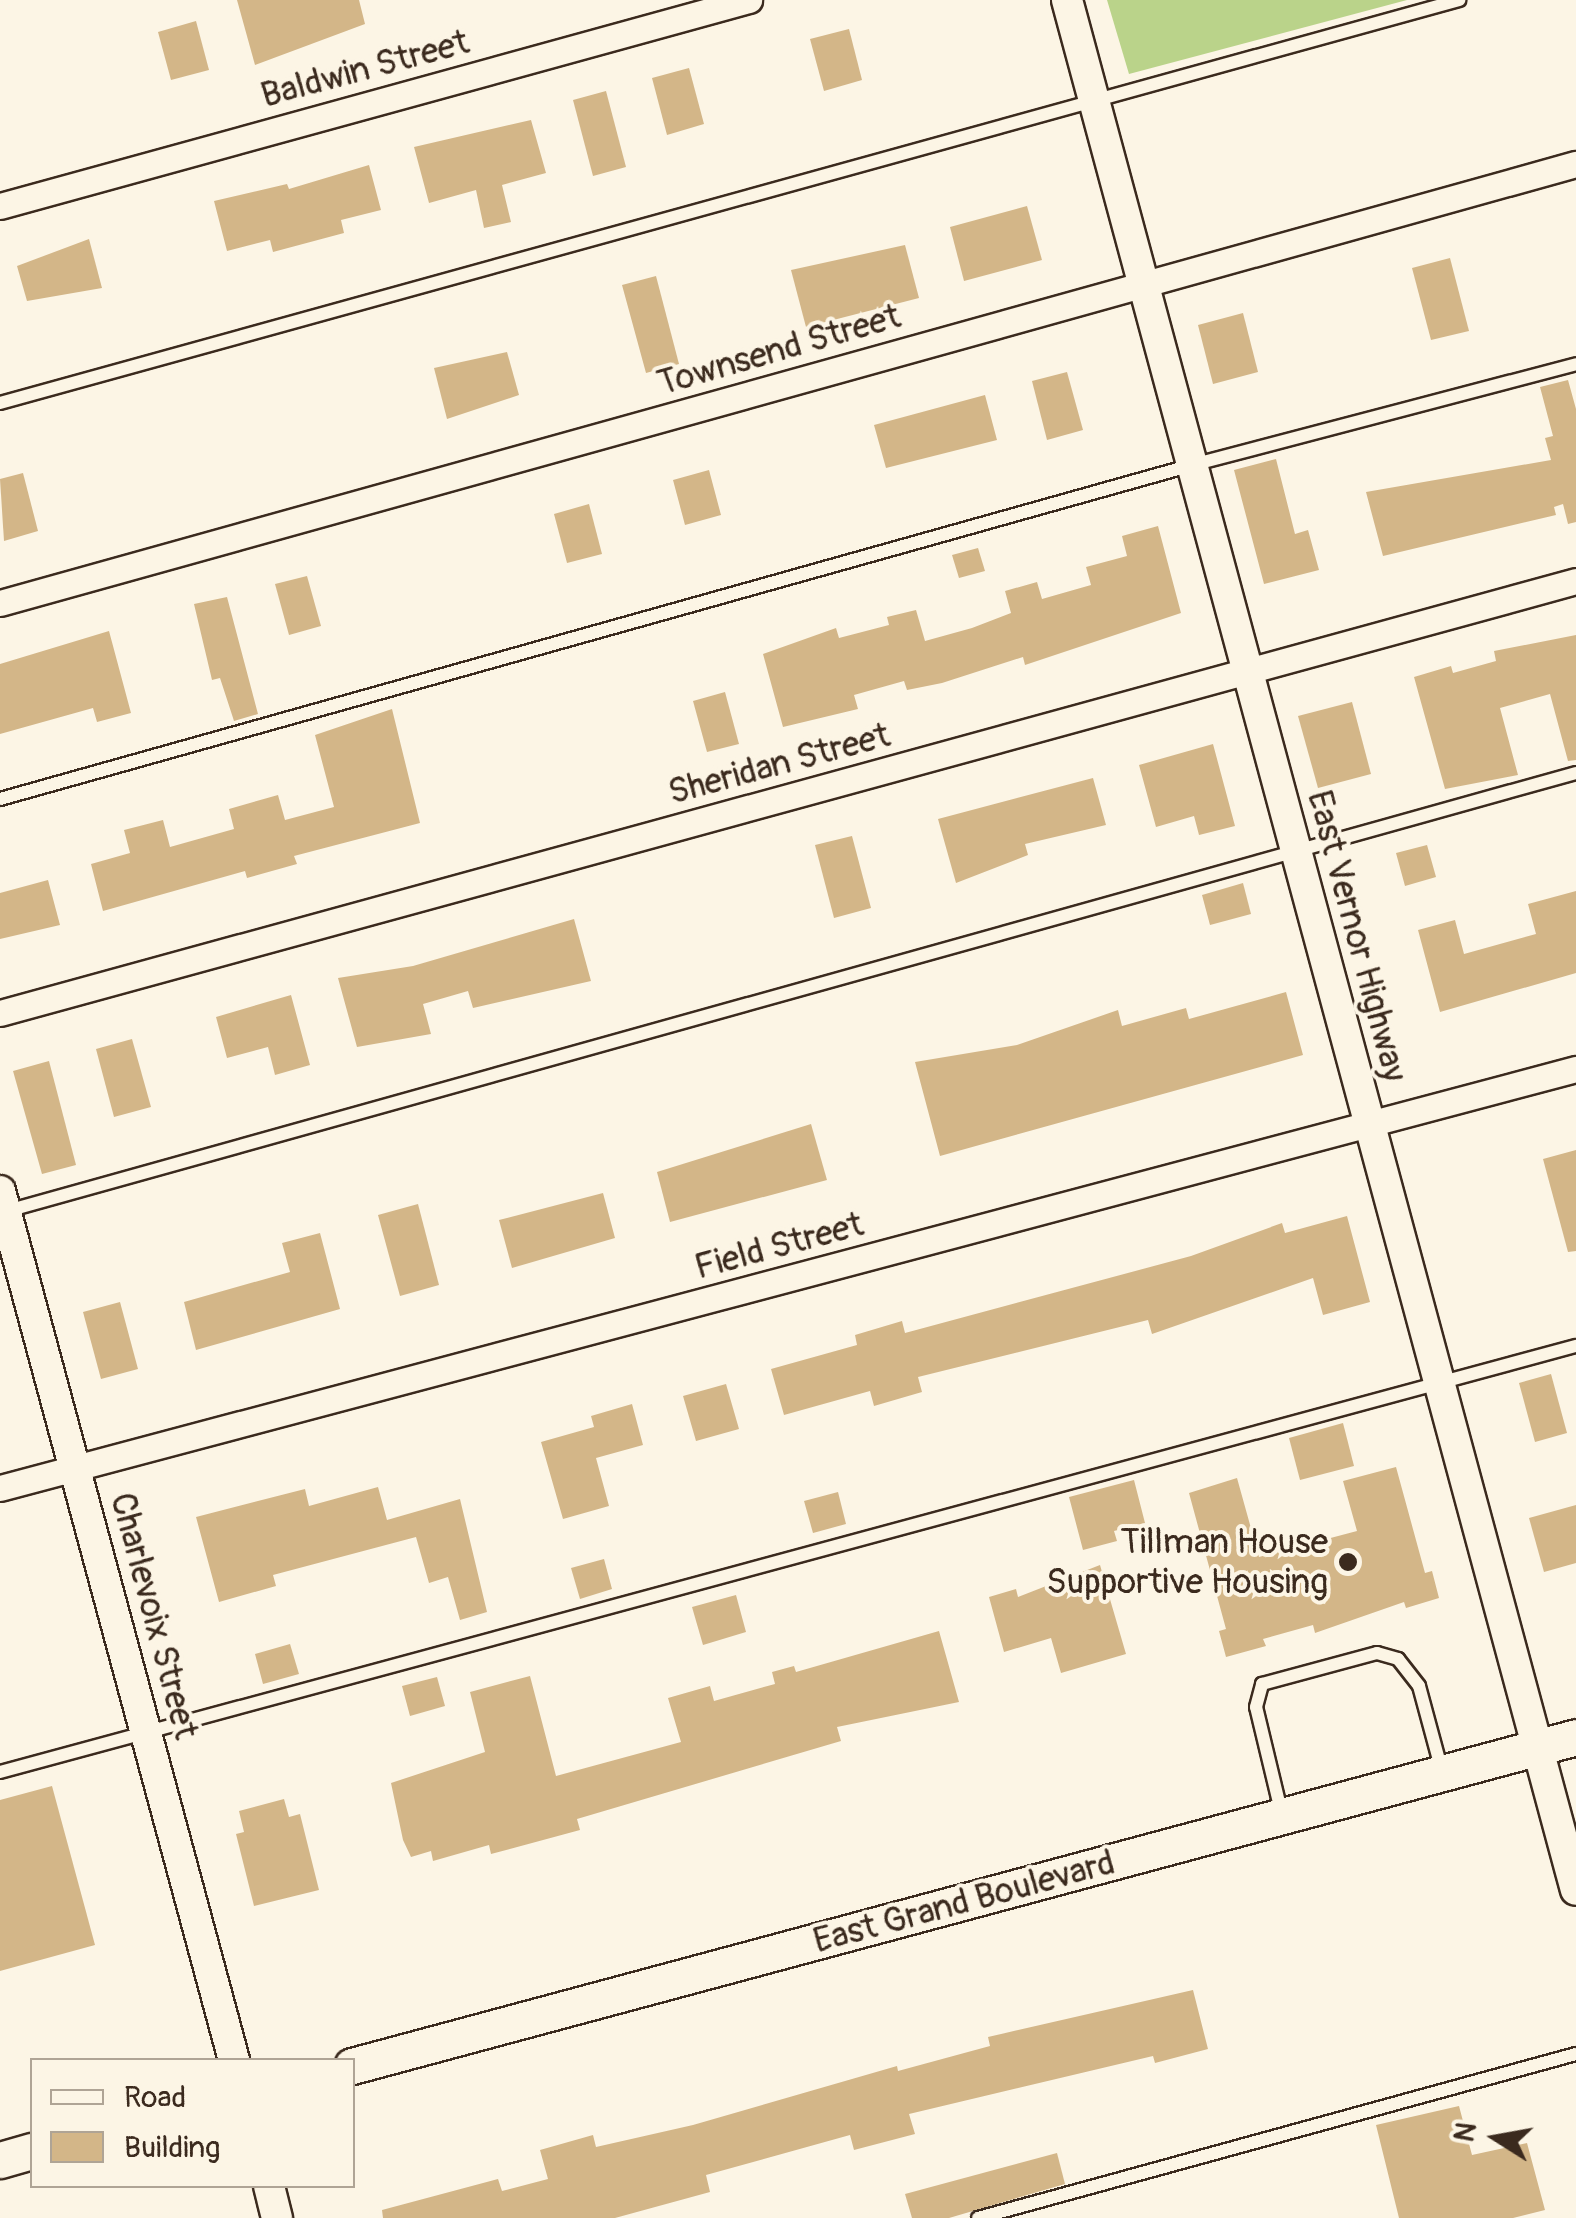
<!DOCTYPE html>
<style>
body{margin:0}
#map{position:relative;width:1576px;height:2218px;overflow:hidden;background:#fcf5e5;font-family:Pangolin,sans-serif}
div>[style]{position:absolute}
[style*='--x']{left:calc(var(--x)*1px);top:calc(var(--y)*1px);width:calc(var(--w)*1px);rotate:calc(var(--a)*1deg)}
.green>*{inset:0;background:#bad38a}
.building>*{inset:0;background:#d3b688}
.roads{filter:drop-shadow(2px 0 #3b2a1e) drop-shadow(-2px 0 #3b2a1e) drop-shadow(0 2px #3b2a1e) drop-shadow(0 -2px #3b2a1e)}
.service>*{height:12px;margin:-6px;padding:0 6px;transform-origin:6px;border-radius:6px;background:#fcf5e5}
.minor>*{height:25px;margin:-12.5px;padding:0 12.5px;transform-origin:12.5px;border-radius:12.5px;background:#fcf5e5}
.tertiary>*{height:30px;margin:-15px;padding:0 15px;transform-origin:15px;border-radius:15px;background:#fcf5e5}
.secondary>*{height:35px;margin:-17.5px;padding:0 17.5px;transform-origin:17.5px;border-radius:17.5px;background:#fcf5e5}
.dots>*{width:28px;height:28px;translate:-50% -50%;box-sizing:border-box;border:5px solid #fcf5e5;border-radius:50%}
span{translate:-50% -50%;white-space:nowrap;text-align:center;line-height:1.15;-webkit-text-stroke:8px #fcf5e5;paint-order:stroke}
.street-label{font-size:35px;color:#3b2a1e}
.poi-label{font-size:35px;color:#3b2a1e}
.right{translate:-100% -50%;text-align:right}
.legend{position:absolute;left:30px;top:2058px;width:325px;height:130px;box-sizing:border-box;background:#fcf5e5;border:2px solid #afa495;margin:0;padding:12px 18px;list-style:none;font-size:30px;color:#3b2a1e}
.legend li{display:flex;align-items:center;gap:20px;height:50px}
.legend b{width:50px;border:2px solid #afa495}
.north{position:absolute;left:1446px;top:2088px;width:100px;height:100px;-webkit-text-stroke:8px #fcf5e5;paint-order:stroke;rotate:281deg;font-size:28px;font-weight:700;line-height:40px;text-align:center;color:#3b2a1e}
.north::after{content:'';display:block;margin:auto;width:35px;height:45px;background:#3b2a1e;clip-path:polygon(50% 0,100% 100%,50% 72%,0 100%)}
</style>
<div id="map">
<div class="green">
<i style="clip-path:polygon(1107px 0,1407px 0,1129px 74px)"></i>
</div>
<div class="building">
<i style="clip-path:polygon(237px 0,359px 0,365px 24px,255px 65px)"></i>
<i style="clip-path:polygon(196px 21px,209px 70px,171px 80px,158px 32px)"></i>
<i style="clip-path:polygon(849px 29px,862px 80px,824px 91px,810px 39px)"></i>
<i style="clip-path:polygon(689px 68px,704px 124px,667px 135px,652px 78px)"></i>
<i style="clip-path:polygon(606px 91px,626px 167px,593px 176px,573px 100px)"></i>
<i style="clip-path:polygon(531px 120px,546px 173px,502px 185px,511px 222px,484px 228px,476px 190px,429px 203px,414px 147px)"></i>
<i style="clip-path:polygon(369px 165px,381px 210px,341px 220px,344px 233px,273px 252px,270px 240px,227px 251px,214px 201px,287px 184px,289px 189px)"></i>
<i style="clip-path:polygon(1027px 206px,1042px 260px,964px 281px,950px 227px)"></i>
<i style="clip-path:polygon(89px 239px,102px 288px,27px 301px,17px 266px)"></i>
<i style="clip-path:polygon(905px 245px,919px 298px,806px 327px,791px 270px)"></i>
<i style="clip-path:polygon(1450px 258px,1469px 331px,1431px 340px,1412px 268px)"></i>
<i style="clip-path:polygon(656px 276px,679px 364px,646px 373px,622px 285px)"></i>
<i style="clip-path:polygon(1243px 313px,1258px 372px,1213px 384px,1198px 325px)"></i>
<i style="clip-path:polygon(507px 352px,519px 395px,447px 419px,434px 368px)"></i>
<i style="clip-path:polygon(1067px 372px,1083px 430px,1047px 440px,1032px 381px)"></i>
<i style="clip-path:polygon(1568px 380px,1576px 409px,1576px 522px,1568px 524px,1563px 504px,1554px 507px,1556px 515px,1383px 556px,1366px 492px,1551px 460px,1545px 438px,1553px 436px,1540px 387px)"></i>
<i style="clip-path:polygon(985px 395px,997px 440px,886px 468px,874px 425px)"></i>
<i style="clip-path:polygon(1276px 459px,1295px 534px,1308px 530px,1319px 570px,1264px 584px,1234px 470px)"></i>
<i style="clip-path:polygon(709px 470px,721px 515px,685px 525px,673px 480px)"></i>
<i style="clip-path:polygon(23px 473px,38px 531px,4px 541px,0 479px)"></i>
<i style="clip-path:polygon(589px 504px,602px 554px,567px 563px,554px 514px)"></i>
<i style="clip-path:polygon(1158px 526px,1181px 613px,1025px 665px,1023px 657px,942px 683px,907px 690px,904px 681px,854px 695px,858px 709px,783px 727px,763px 654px,836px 628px,839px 638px,889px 625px,887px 617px,916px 610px,925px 641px,972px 628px,1011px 613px,1005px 591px,1037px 582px,1042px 599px,1091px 585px,1086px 567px,1127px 556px,1122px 536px)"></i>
<i style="clip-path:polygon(978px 548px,985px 571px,959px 578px,952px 555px)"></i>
<i style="clip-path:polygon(307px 576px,321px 626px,289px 635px,275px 584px)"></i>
<i style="clip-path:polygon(227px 597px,258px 714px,234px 721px,220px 678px,212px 680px,194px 604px)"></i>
<i style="clip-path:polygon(109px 631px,131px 713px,97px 722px,93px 708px,0 734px,0 664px)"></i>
<i style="clip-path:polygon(1576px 635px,1576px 760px,1568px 761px,1550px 694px,1500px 708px,1518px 775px,1445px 789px,1414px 677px,1451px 666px,1453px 673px,1496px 661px,1494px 651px)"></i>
<i style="clip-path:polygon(725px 692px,739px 744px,707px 752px,693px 701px)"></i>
<i style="clip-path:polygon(1352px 702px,1371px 774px,1318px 788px,1298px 716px)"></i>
<i style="clip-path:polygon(392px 709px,420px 823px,294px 856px,297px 864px,247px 878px,245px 871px,103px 911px,91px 864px,130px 853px,124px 830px,163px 820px,170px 847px,234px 829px,229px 809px,278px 795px,285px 820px,334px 807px,315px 735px)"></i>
<i style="clip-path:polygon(1213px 744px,1235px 826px,1199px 835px,1194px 816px,1156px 827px,1139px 765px)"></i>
<i style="clip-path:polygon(1093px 778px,1106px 825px,1025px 844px,1028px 855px,956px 883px,938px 819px)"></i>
<i style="clip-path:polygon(852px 836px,871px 908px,834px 918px,815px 845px)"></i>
<i style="clip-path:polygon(1427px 845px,1436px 877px,1405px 886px,1396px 853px)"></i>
<i style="clip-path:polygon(48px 880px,60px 925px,0 939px,0 893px)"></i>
<i style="clip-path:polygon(1243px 883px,1251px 914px,1210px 925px,1202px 895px)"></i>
<i style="clip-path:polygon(1576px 891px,1576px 973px,1440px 1012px,1418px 930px,1455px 920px,1464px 954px,1536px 934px,1528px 904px)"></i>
<i style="clip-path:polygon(574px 919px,591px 981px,473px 1008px,468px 991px,423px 1004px,431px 1034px,357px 1047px,338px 978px,413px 966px)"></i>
<i style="clip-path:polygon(1286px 992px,1303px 1055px,940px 1156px,915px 1062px,1017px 1045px,1118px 1010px,1122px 1026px,1186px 1008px,1189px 1019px)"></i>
<i style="clip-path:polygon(291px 995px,310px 1065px,275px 1075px,268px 1047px,227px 1058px,216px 1017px)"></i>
<i style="clip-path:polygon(132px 1039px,151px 1107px,114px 1117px,96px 1049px)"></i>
<i style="clip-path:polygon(49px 1061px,76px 1165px,42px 1174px,13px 1071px)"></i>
<i style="clip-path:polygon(811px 1124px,827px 1180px,670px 1222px,657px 1172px)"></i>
<i style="clip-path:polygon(1576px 1150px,1576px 1251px,1568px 1252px,1543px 1159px)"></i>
<i style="clip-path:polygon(603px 1193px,615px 1238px,512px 1268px,499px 1220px)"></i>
<i style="clip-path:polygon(418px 1204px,439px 1285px,400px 1296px,378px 1215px)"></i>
<i style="clip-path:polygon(1347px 1216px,1370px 1302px,1323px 1315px,1313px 1278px,1152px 1334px,1148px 1320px,918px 1377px,922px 1392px,874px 1406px,870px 1391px,784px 1415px,771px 1369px,857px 1345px,855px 1335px,902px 1321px,905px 1333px,1191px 1256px,1282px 1223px,1285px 1233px)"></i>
<i style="clip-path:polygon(320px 1233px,340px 1309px,196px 1350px,184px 1302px,290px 1272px,282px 1243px)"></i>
<i style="clip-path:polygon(120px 1302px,138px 1369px,101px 1379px,83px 1312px)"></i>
<i style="clip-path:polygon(1551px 1374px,1567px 1433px,1535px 1442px,1519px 1383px)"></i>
<i style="clip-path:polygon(726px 1384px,739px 1429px,696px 1441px,683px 1396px)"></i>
<i style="clip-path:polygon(632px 1404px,643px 1445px,596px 1458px,609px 1506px,563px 1519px,541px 1442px,594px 1427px,591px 1416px)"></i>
<i style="clip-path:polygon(1343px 1423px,1354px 1466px,1300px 1480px,1289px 1438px)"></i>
<i style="clip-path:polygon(1396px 1467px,1425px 1573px,1432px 1571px,1439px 1598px,1406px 1608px,1404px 1602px,1315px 1633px,1313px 1625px,1263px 1639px,1266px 1646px,1226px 1657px,1219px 1631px,1226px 1629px,1189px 1493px,1237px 1478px,1259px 1557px,1357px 1531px,1343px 1481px)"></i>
<i style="clip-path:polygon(1134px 1480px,1145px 1523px,1114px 1531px,1117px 1541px,1083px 1550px,1069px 1497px)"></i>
<i style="clip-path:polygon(378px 1487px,387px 1520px,460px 1499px,487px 1612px,460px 1620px,448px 1577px,429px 1583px,416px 1537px,273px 1575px,276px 1586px,219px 1602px,196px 1517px,305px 1489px,309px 1506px)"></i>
<i style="clip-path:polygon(838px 1492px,846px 1524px,813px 1533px,804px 1501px)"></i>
<i style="clip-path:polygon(1576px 1505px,1576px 1563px,1544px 1572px,1529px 1518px)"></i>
<i style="clip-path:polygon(604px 1559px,612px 1589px,580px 1599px,571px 1568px)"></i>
<i style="clip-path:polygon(1100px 1565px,1126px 1654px,1061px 1673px,1051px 1638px,1004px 1652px,989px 1597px,1016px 1589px,1018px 1597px)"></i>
<i style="clip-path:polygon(736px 1595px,746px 1632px,703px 1645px,692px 1607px)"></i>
<i style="clip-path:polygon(939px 1631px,959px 1702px,837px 1727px,841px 1741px,577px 1819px,580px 1830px,491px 1854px,489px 1845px,433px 1861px,431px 1851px,411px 1857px,403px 1840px,391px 1783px,485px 1752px,470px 1692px,530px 1676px,556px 1776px,681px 1742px,668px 1698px,710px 1686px,714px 1701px,775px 1684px,772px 1672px,794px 1666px,796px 1672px)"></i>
<i style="clip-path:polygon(290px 1644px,299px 1674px,263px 1684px,255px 1654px)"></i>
<i style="clip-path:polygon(437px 1677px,445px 1706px,410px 1716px,402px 1686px)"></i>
<i style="clip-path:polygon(52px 1786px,95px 1945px,0 1971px,0 1800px)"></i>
<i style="clip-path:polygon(284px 1799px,289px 1817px,300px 1814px,319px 1890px,254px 1906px,236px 1834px,244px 1832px,239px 1811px)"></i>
<i style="clip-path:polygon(1193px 1990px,1208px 2049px,1155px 2063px,1153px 2056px,909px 2114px,915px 2134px,854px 2150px,850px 2135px,706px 2175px,710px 2192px,615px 2218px,383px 2218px,382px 2210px,498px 2179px,502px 2191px,548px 2179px,540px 2150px,593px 2135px,596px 2147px,693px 2125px,897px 2066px,898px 2071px,990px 2046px,988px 2037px)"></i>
<i style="clip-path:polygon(1459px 2106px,1472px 2155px,1527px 2143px,1545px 2210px,1513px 2218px,1399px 2218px,1376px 2125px)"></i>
<i style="clip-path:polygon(1057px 2153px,1065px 2184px,949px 2218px,912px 2218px,905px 2194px)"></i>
</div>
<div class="roads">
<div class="service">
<i style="--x:0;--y:403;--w:1514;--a:-15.44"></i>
<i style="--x:0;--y:799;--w:1238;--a:-15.65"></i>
<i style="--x:1192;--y:465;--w:397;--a:-14.7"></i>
<i style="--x:7;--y:1211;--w:1629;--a:-15.6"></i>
<i style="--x:0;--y:1772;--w:1633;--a:-15.13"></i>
<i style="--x:1282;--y:1815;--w:111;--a:-103.5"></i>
<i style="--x:1256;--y:1707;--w:24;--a:-75"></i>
<i style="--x:1262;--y:1684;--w:119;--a:-15.1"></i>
<i style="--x:1377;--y:1653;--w:22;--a:16"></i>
<i style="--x:1398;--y:1659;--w:34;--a:52"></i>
<i style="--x:1419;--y:1686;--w:88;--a:74.9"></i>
<i style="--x:978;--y:2218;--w:620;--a:-15.34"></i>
</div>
<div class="minor">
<i style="--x:0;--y:206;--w:777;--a:-15.38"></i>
<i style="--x:0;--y:603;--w:1636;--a:-15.57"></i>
<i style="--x:0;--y:1013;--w:1634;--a:-15.33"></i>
<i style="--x:0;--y:1488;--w:1631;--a:-14.89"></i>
</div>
<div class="tertiary">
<i style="--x:1067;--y:0;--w:1957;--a:74.93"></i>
<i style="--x:0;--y:1191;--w:900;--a:74.93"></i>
<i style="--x:269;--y:2186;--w:33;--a:76"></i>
</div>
<div class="secondary">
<i style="--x:352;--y:2066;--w:1267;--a:-15.04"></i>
<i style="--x:0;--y:2160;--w:33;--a:-16"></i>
</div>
</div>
<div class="dots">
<i style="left:1348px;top:1562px;background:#3b2a1e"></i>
</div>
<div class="street-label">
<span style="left:365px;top:69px;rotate:-15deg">Baldwin Street</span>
<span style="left:779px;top:350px;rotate:-16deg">Townsend Street</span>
<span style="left:779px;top:764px;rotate:-15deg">Sheridan Street</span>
<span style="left:1357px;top:936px;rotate:75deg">East Vernor Highway</span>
<span style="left:779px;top:1246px;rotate:-15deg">Field Street</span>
<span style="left:154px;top:1616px;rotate:75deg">Charlevoix Street</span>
<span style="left:964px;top:1902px;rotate:-15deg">East Grand Boulevard</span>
</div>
<div class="poi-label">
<span class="right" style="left:1328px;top:1562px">Tillman House<br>Supportive Housing</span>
</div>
<ul class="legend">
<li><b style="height:12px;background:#fcf5e5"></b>Road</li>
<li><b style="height:28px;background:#d3b688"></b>Building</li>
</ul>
<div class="north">N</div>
</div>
